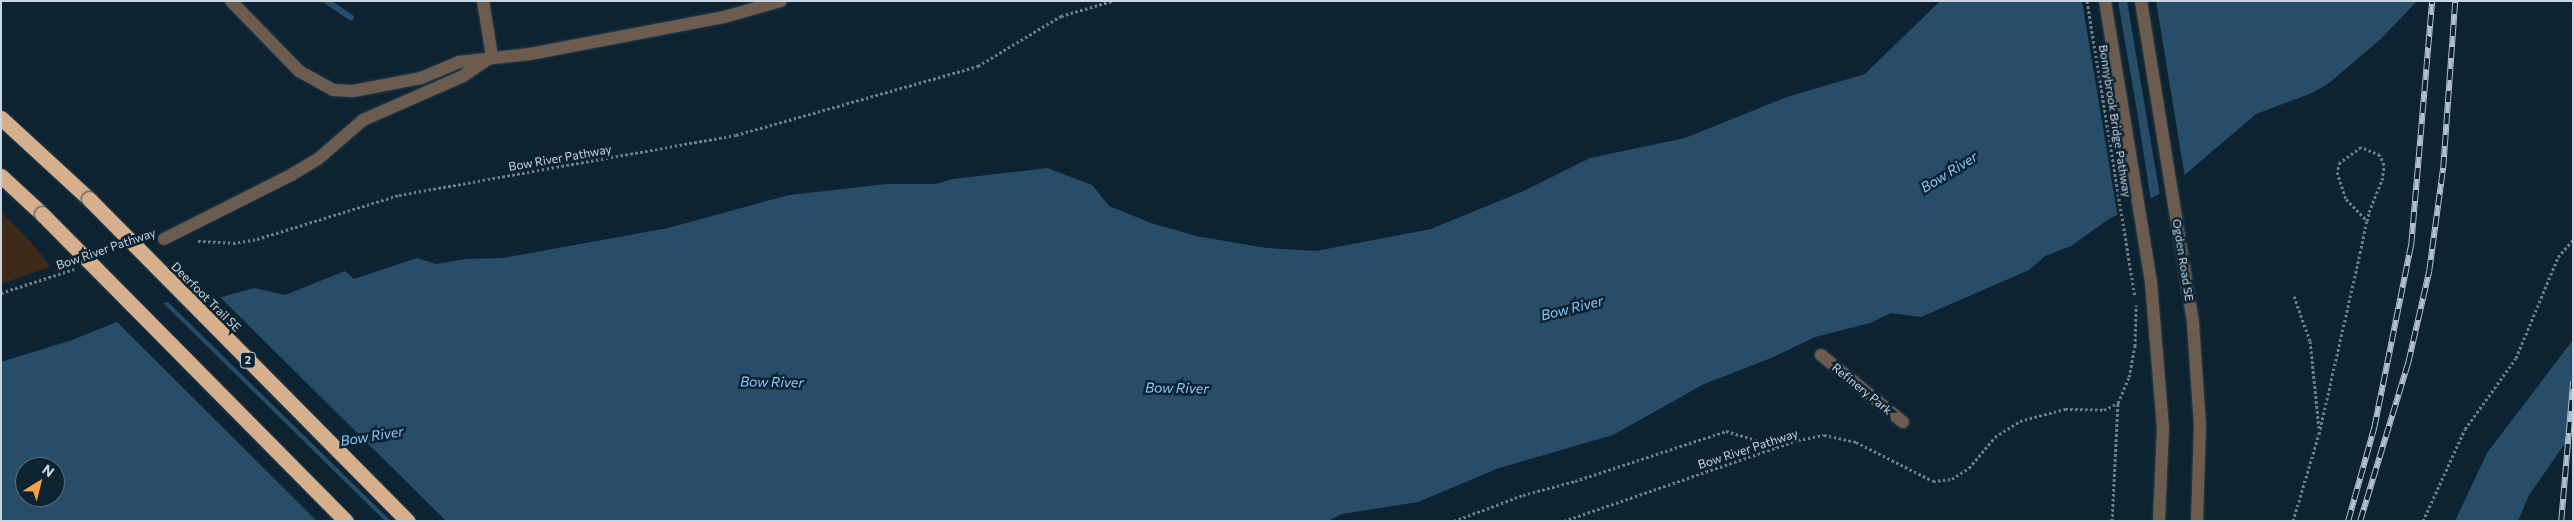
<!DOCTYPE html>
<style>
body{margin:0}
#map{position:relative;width:2574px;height:522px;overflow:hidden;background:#0e2332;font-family:Commissioner,sans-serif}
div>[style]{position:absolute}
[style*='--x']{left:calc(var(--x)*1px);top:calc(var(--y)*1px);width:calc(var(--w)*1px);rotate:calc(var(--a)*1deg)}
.green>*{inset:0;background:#3d2a18}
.water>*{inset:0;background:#274d69}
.pier>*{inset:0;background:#0e2332}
.stream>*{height:5.5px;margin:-2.75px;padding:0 2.75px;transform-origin:2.75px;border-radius:2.75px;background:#274d69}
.path>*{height:3px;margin-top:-1.5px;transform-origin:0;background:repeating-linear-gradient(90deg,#6d7e8b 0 2.5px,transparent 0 5px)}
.roads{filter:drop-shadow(0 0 1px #2c404e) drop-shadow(0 0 1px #2c404e)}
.minor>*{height:12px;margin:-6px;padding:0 6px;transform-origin:6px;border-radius:6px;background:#6c5c4f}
.highway>*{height:15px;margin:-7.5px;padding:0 7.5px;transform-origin:7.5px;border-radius:7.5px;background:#d6af8d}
.rail>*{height:5.5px;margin-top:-2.75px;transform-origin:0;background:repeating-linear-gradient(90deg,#0e2332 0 11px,#b2c0cb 0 22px);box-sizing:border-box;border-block:1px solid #b2c0cb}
.bridges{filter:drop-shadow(0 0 1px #2c404e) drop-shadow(0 0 1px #2c404e)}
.highway-bridge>*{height:15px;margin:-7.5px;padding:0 7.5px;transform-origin:7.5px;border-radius:7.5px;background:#d6af8d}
span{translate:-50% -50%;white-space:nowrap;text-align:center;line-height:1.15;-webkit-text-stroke:5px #0e2332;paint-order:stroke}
.shield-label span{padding:1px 4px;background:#0e2332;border:1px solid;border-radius:4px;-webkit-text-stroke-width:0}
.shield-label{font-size:11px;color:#c9d6e1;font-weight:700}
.street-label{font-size:12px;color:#c9d6e1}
.water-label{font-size:14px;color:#8ac8f9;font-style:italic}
.frame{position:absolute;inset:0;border:2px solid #c9d6e1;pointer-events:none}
.north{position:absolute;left:15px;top:457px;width:50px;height:50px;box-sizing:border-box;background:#0e2332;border:1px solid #596b78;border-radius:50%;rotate:36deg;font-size:14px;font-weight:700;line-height:20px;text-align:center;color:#c9d6e1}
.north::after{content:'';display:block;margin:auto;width:18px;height:22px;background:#f7a149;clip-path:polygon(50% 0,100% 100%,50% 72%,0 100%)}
</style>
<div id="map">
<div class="green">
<div style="clip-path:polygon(1px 212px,37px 249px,50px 267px,1px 284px)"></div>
</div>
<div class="water">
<div style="clip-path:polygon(evenodd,1940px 1px,2417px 1px,2382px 38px,2329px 83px,2312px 93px,2256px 114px,2167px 190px,2109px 219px,2071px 246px,2045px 256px,2029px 270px,1921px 317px,1891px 313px,1870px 323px,1815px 337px,1771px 358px,1704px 384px,1613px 435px,1499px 468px,1418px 502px,1342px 514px,1328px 521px,1px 521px,1px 362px,72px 340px,164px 303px,194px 296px,218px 298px,254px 288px,285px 295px,345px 271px,354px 279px,417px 258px,436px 264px,465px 259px,503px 258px,668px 228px,789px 195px,887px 184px,936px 184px,953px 179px,1047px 168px,1092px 185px,1109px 206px,1151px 223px,1196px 236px,1266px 248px,1316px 251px,1431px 229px,1526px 190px,1590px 158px,1685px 138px,1787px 97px,1865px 74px,1940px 1px,25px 467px,55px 467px,55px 497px,25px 497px,25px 467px)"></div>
<div style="clip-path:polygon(2573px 340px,2573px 432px,2529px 495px,2518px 521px,2455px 521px,2487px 453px)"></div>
</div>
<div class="pier">
<div style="clip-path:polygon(2082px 1px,2118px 1px,2138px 117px,2151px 201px,2118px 218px)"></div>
<div style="clip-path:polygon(2127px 1px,2156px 1px,2185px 178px,2160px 196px)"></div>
<div style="clip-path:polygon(194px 294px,218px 295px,446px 521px,391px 521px,166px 300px)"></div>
<div style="clip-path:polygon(161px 301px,385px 521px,317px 521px,115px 320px)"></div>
</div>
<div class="stream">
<div style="--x:327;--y:1;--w:29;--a:34"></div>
</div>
<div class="path">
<div style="--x:2087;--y:1;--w:300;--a:80.8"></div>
<div style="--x:198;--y:241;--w:35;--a:3"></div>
<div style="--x:233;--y:243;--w:24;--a:-9"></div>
<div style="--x:257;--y:239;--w:149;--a:-17.2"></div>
<div style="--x:399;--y:195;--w:342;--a:-10.1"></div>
<div style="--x:736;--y:135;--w:252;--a:-15.9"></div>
<div style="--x:978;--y:66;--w:97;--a:-31.1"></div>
<div style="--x:1061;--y:16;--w:53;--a:-16.4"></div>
<div style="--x:1;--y:293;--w:77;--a:-18.2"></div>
<div style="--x:2294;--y:296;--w:48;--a:70.4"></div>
<div style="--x:2310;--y:341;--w:87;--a:84.1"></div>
<div style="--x:1454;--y:521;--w:74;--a:-20.6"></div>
<div style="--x:1523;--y:495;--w:54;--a:-15.1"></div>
<div style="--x:1575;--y:481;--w:159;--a:-18.3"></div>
<div style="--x:1726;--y:431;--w:55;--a:16.8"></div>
<div style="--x:1564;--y:521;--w:248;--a:-19.1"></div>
<div style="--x:1798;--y:440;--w:26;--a:-11"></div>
<div style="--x:1824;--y:435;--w:33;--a:12"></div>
<div style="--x:1856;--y:442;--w:86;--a:26.9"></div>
<div style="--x:1933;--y:481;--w:19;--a:-6"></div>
<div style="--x:1952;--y:479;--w:20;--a:-33"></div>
<div style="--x:1969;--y:468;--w:40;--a:-50"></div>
<div style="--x:1995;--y:437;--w:30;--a:-33"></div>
<div style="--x:2020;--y:421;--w:47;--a:-14.9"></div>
<div style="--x:2065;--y:409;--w:39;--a:1"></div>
<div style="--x:2104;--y:410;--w:16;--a:-27"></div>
<div style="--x:2112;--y:521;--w:118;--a:-87.1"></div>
<div style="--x:2118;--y:403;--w:28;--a:-67"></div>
<div style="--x:2129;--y:377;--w:32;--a:-79"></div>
<div style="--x:2135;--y:346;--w:41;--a:-88.6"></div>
<div style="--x:2293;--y:521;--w:91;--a:-73.4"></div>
<div style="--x:2319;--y:434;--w:186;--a:-77.2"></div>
<div style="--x:2360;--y:253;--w:33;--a:-78"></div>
<div style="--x:2367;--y:221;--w:9;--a:-77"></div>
<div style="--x:2369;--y:212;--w:35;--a:-68"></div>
<div style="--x:2382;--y:180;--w:15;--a:-82"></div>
<div style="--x:2384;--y:165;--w:11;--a:-112"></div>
<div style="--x:2380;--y:155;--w:21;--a:-157"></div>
<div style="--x:2361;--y:147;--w:26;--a:144"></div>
<div style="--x:2340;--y:162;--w:10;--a:107"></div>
<div style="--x:2337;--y:172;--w:28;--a:72"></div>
<div style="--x:2346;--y:199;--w:30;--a:46"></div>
<div style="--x:2423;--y:521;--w:101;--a:-65.5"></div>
<div style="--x:2465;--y:429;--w:87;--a:-54.3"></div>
<div style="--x:2516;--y:358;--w:109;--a:-67.4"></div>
<div style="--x:2558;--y:257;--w:23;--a:-49"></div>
</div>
<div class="roads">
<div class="minor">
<div style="--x:231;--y:1;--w:98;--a:45.8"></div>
<div style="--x:299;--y:71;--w:39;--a:29"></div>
<div style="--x:333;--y:90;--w:20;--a:3"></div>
<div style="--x:353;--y:91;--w:69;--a:-10.8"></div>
<div style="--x:421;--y:78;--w:41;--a:-22.8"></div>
<div style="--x:459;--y:62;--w:71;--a:-6.4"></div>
<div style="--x:530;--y:54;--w:197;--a:-10.8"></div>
<div style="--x:724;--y:17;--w:59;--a:-15.7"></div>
<div style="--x:483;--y:1;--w:56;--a:80.7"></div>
<div style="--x:2105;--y:1;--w:285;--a:80.7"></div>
<div style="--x:2151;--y:282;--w:146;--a:85.3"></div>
<div style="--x:2163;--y:428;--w:93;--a:92.5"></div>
<div style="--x:2141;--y:1;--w:326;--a:80.8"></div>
<div style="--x:2193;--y:323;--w:102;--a:86.1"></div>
<div style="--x:2200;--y:425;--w:96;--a:91.8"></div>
<div style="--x:164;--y:239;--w:142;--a:-26.7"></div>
<div style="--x:291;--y:175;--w:31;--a:-31"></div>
<div style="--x:318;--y:159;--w:60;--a:-40.9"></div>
<div style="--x:363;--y:120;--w:109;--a:-23.7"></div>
<div style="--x:463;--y:76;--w:30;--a:-34"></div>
<div style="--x:1821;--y:355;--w:106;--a:39.3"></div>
</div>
<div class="highway">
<div style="--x:1;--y:118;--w:120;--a:42.6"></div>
<div style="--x:1;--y:176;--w:56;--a:42.8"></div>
</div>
</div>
<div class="rail">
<div style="--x:2348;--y:521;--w:97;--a:-74.4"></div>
<div style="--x:2374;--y:428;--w:187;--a:-78.6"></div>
<div style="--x:2411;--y:245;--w:245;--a:-85.1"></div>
<div style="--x:2360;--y:521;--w:165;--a:-73.1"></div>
<div style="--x:2408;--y:363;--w:94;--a:-77.1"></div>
<div style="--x:2429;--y:271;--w:104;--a:-82.3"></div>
<div style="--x:2443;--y:168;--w:167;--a:-85.9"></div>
<div style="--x:2561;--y:521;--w:140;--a:-85.1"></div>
</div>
<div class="bridges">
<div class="highway-bridge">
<div style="--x:89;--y:199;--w:453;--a:45.3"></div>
<div style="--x:42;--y:214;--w:432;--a:45.3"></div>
</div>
</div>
<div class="shield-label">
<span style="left:248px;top:360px">2</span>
</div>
<div class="street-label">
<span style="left:2115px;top:121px;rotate:81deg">Bonnybrook Bridge Pathway</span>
<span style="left:560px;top:158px;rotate:-10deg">Bow River Pathway</span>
<span style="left:106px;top:249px;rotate:-19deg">Bow River Pathway</span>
<span style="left:2183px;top:260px;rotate:81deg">Ogden Road SE</span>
<span style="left:206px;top:297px;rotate:45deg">Deerfoot Trail SE</span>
<span style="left:1862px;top:389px;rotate:39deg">Refinery Park</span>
<span style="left:1748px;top:449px;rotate:-18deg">Bow River Pathway</span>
</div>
<div class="water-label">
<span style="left:1949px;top:172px;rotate:-32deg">Bow River</span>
<span style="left:1572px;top:308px;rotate:-14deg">Bow River</span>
<span style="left:772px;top:382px;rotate:1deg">Bow River</span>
<span style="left:1177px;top:388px;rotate:1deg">Bow River</span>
<span style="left:372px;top:436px;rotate:-9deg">Bow River</span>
</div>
<div class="frame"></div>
<div class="north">N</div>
</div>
